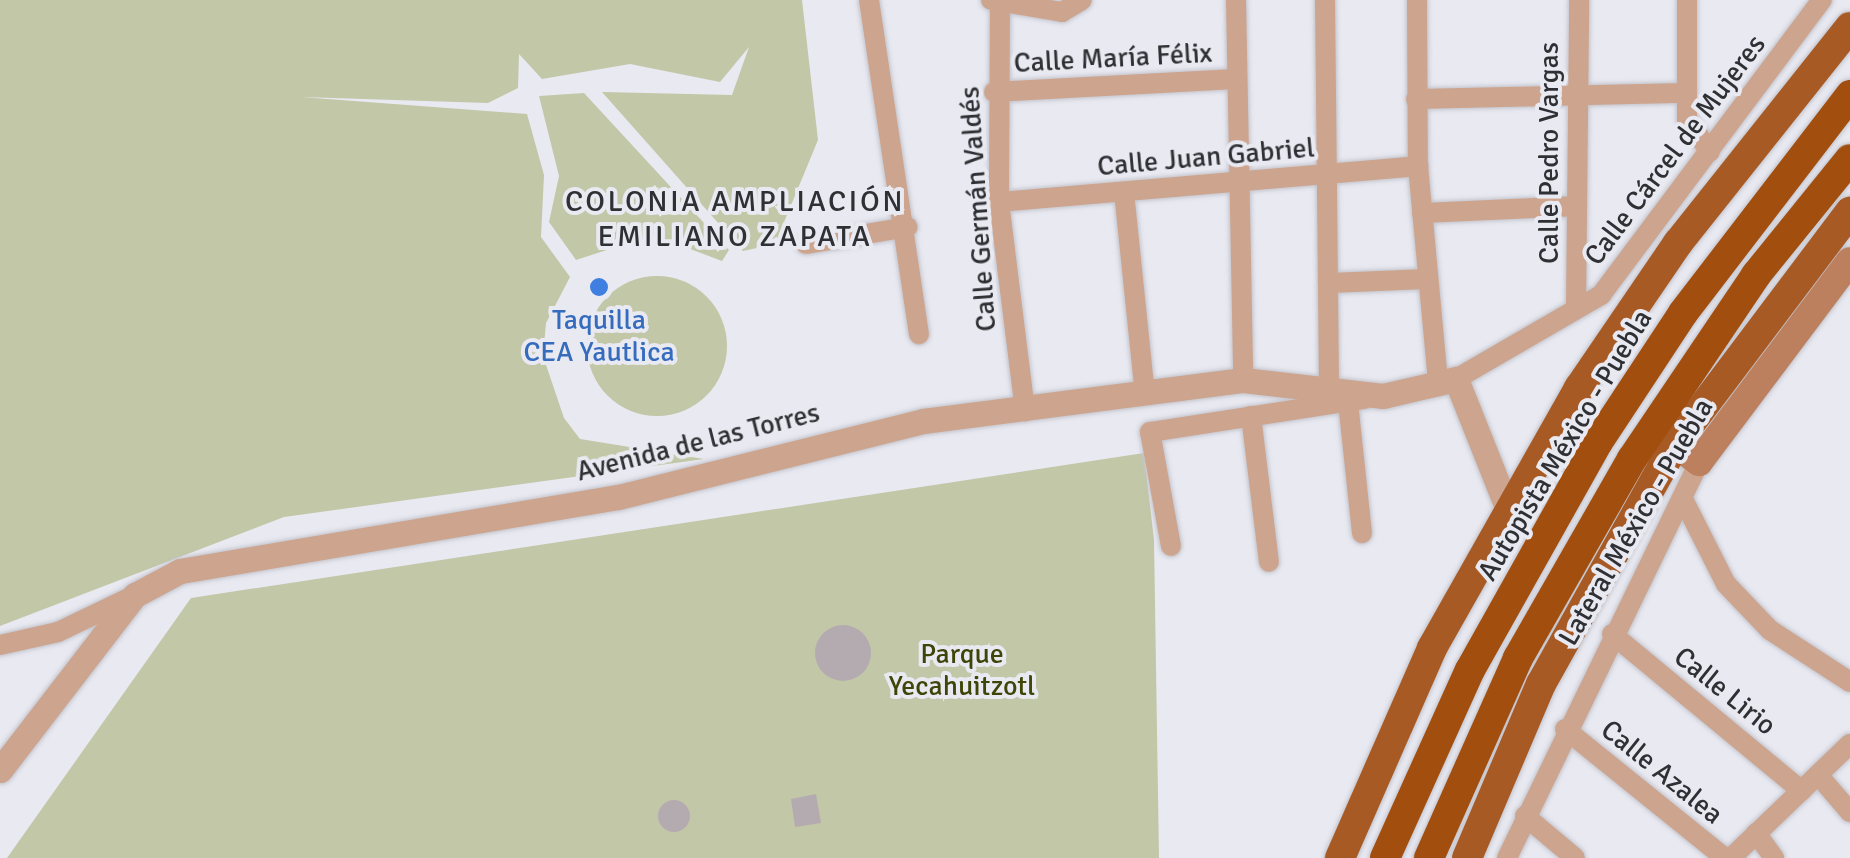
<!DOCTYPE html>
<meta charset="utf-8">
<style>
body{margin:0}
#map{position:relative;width:1850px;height:858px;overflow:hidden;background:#e9e9f2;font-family:Signika,sans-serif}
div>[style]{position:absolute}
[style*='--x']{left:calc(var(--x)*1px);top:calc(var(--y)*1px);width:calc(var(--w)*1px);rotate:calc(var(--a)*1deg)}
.green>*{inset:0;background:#c2c7a7}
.round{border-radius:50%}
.building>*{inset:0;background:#b4abb0}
.roads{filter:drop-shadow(0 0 2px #c4c4cc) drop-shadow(0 0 2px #c4c4cc)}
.minor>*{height:20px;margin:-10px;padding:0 10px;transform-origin:10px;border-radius:10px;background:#cda48d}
.tertiary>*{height:25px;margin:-12.5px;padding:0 12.5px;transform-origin:12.5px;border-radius:12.5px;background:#cda48d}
.secondary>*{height:28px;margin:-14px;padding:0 14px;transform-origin:14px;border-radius:14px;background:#bc805e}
.trunk>*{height:30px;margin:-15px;padding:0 15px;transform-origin:15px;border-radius:15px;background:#a85a24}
.motorway>*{height:30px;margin:-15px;padding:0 15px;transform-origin:15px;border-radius:15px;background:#a24e0f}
.dots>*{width:28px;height:28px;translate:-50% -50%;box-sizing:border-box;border:5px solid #e9e9f2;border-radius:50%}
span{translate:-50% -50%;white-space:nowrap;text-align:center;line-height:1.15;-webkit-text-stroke:8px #e9e9f2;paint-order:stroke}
.street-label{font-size:28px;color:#2f3033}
.shop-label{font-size:28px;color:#366cbe}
.park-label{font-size:28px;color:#3f4506}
.neighbourhood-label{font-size:30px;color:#2f3033;letter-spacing:2.5px}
</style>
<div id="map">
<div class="green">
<div style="clip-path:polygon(0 0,802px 0,818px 140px,775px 244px,743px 251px,602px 92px,732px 95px,749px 47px,720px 82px,630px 64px,542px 79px,519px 54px,518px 88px,488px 103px,301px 97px,527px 114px,544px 175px,541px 237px,570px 277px,546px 323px,543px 356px,564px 418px,580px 439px,704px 459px,284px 517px,0 626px)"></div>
<div style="clip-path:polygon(584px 93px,729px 250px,722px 261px,653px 235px,576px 260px,549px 222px,559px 176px,539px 96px)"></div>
<div class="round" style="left:587px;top:276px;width:140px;height:140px"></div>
<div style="clip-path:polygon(1144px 453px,1154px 540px,1159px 858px,7px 858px,191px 598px)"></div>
</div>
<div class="building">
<div class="round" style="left:815px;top:625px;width:56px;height:56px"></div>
<div style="clip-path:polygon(816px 794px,821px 823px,795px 827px,791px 799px)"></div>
<div class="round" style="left:658px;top:800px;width:32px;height:32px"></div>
</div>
<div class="roads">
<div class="minor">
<div style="--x:869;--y:0;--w:338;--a:81.5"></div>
<div style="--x:991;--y:0;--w:72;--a:9.6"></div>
<div style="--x:1062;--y:12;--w:23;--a:-31"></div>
<div style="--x:1000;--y:0;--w:202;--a:90.3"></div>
<div style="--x:999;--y:202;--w:211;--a:82.9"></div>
<div style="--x:1236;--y:0;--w:380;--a:88.9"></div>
<div style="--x:1325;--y:0;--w:384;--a:89.4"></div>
<div style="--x:1417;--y:0;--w:166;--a:89.7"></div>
<div style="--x:1418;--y:166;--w:217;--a:84.7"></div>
<div style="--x:1687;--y:0;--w:119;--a:90"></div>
<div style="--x:1687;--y:119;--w:40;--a:55.1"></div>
<div style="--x:994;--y:92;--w:241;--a:-3.1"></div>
<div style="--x:1416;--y:99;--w:271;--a:-1.3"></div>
<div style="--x:1124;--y:192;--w:204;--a:84.1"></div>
<div style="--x:999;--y:202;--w:421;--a:-4.9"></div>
<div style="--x:1422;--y:213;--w:152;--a:-2.6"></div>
<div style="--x:806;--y:244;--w:103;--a:-9.5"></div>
<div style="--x:1328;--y:283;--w:100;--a:-2.3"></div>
<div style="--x:1576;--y:307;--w:307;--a:-89.4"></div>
<div style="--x:1456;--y:379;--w:168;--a:-30.1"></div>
<div style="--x:1601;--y:295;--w:369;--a:-53.2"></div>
<div style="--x:1348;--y:402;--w:132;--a:83.9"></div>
<div style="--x:1251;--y:416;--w:147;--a:83"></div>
<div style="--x:1683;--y:499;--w:95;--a:63.2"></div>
<div style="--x:1726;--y:584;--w:64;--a:46.3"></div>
<div style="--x:1770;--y:630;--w:95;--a:33"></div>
<div style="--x:1171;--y:546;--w:116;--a:-100.4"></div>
<div style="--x:1150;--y:432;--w:217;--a:-8.8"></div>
<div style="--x:1612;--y:634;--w:246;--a:39.6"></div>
<div style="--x:0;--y:645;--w:59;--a:-12.6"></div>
<div style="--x:58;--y:632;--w:79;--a:-25.6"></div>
<div style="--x:1565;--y:729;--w:206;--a:38.9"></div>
<div style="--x:1819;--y:776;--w:48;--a:49.3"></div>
<div style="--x:1525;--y:816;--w:65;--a:40"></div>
<div style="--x:1756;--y:833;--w:31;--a:54"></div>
<div style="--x:1507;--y:858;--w:440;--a:-64.1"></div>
<div style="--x:1731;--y:858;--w:165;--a:-43.8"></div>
</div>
<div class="tertiary">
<div style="--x:0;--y:770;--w:221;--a:-52.4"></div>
<div style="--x:135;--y:595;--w:51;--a:-28.1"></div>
<div style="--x:180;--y:571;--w:444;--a:-9.6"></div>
<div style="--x:618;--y:497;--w:314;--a:-14"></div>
<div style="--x:923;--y:421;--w:323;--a:-7.3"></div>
<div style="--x:1243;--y:380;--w:141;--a:6.5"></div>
<div style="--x:1383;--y:396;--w:75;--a:-13.1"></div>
<div style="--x:1456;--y:379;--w:138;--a:68.3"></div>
</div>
<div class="secondary">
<div style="--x:1675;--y:444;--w:30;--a:37"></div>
<div style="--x:1699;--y:462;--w:251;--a:-53.1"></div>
</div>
<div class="trunk">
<div style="--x:1340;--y:858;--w:229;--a:-66.3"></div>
<div style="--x:1432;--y:648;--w:299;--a:-60.5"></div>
<div style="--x:1579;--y:388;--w:176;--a:-55.7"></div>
<div style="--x:1678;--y:243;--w:276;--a:-51.5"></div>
<div style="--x:1467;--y:858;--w:189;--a:-67"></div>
<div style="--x:1541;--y:684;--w:275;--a:-60.8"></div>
<div style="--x:1675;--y:444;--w:291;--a:-53"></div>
</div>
<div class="motorway">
<div style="--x:1385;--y:858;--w:206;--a:-65.7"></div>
<div style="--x:1470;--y:670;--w:261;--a:-60.7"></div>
<div style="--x:1598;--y:442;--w:154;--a:-56.6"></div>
<div style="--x:1683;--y:313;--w:275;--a:-52.5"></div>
<div style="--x:1429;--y:858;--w:219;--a:-66"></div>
<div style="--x:1518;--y:658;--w:229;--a:-60.2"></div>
<div style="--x:1632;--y:459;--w:222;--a:-56"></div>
<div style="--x:1756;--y:275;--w:149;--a:-51"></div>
</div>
</div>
<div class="dots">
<div style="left:599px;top:287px;background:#3f7fe0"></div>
</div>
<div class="street-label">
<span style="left:1113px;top:58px;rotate:-3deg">Calle María Félix</span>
<span style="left:1675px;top:150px;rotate:-53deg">Calle Cárcel de Mujeres</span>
<span style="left:1549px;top:153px;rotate:-90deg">Calle Pedro Vargas</span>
<span style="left:1206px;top:157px;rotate:-5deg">Calle Juan Gabriel</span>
<span style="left:978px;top:209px;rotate:-94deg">Calle Germán Valdés</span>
<span style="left:698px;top:442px;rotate:-14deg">Avenida de las Torres</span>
<span style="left:1565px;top:445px;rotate:-59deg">Autopista México - Puebla</span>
<span style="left:1636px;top:522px;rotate:-60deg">Lateral México - Puebla</span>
<span style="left:1725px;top:691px;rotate:39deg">Calle Lirio</span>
<span style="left:1662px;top:772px;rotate:39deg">Calle Azalea</span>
</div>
<div class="shop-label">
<span style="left:599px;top:336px">Taquilla<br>CEA Yautlica</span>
</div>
<div class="park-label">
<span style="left:962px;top:670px">Parque<br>Yecahuitzotl</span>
</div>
<div class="neighbourhood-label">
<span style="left:735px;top:219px">COLONIA AMPLIACIÓN<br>EMILIANO ZAPATA</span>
</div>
</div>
